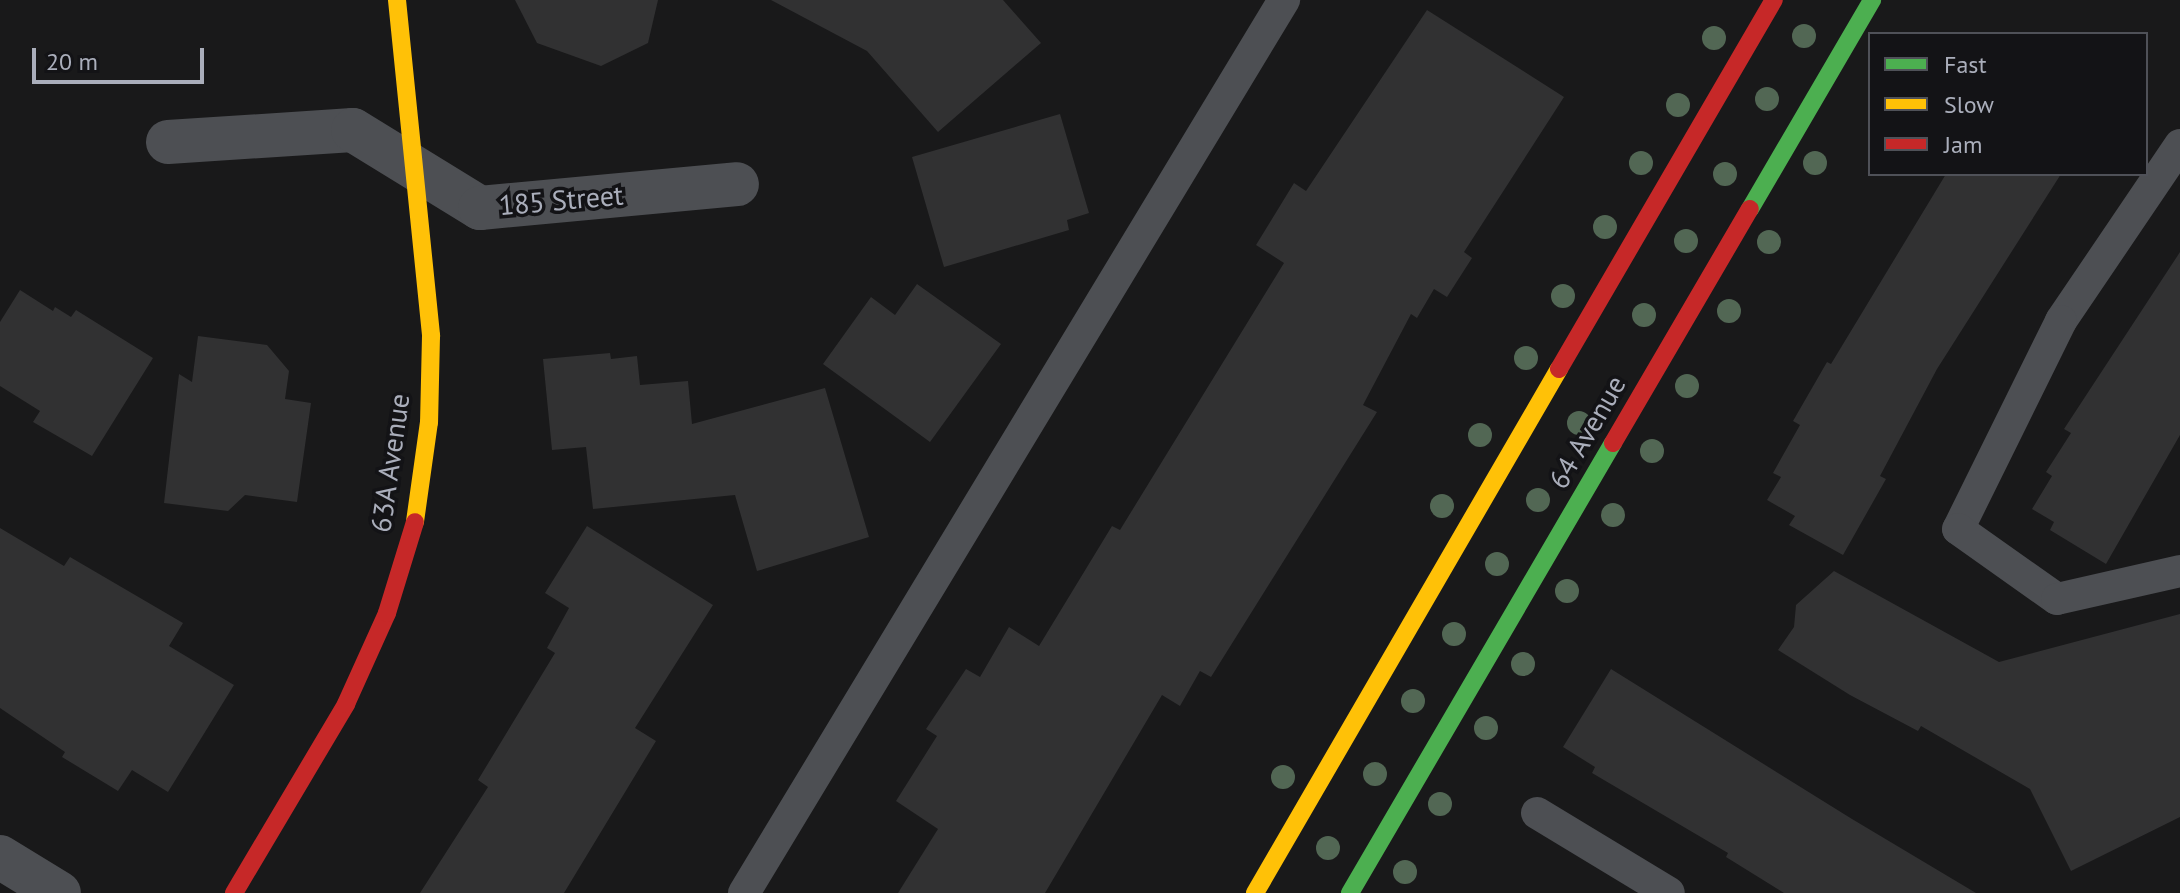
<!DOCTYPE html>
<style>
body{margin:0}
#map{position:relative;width:2180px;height:893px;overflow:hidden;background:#19191a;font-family:"PT Sans",sans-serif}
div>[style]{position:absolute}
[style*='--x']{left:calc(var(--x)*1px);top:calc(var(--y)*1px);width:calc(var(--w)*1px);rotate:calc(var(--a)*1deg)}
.building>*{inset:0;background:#313132}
.lane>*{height:32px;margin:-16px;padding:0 16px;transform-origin:16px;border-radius:16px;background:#4d4f53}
.street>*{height:44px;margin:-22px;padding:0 22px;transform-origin:22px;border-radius:22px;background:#4d4f53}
.fast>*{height:18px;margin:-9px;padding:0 9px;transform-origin:9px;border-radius:9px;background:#4caf50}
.slow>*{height:18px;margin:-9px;padding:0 9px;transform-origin:9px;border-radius:9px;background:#ffc107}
.jam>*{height:18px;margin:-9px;padding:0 9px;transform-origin:9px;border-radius:9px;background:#c62828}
.trees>*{width:24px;height:24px;margin:-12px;border-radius:50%;background:#526754}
span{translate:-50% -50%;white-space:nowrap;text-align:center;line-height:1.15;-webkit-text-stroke:7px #131316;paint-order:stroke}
.street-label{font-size:28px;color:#aaaebb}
.legend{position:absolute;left:1868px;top:32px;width:280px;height:144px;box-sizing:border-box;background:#131316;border:2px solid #4f5158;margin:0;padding:10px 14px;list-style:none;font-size:24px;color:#aaaebb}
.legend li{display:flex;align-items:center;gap:16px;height:40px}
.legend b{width:40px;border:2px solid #4f5158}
.scale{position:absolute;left:32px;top:48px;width:172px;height:36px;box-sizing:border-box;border:4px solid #aaaebb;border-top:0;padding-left:10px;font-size:24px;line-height:28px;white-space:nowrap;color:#aaaebb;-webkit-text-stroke:6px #131316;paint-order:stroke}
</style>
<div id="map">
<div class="building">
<div style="clip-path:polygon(515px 0,658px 0,648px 43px,601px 66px,537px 43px)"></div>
<div style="clip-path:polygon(771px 0,1003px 0,1041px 43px,938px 132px,867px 51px)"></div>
<div style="clip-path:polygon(1427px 10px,1564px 97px,1464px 252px,1472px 258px,1447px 297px,1434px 289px,1417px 318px,1411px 314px,1363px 405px,1377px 412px,1211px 677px,1200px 671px,1180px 706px,1162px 695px,1045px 893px,898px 893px,938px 829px,896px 801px,937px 736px,926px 729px,966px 669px,980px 677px,1009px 627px,1039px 646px,1112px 526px,1120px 530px,1284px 263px,1256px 245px,1294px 183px,1306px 191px)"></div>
<div style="clip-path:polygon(1060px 114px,1089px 213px,1067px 220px,1069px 230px,944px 267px,912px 157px)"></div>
<div style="clip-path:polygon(1946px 174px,2061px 174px,1937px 369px,1880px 476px,1886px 479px,1843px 555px,1789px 525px,1795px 516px,1767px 500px,1781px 477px,1773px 473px,1800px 425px,1793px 421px,1827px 362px,1831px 364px)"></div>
<div style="clip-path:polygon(2180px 252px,2180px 435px,2106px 564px,2050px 530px,2054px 522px,2032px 509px,2052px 476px,2046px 472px,2071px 433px,2064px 429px)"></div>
<div style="clip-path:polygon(917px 284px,1001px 344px,930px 442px,823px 364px,871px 297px,895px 315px)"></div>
<div style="clip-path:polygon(20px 290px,53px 311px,55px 307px,71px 317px,76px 310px,153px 358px,92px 456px,33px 422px,40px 411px,0 386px,0 322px)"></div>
<div style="clip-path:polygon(198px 336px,267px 345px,289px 371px,285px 399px,311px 403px,297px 502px,245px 495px,228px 511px,164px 503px,179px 374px,192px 382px)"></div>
<div style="clip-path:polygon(610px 353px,611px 359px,637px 356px,640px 385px,688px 381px,692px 424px,825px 388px,869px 537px,757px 571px,735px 495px,593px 509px,586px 447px,552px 450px,543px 359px)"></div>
<div style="clip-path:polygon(587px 526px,713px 605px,635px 728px,656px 741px,564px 893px,420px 893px,488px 787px,478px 780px,555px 653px,547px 648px,569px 608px,545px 593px)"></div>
<div style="clip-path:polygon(0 528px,64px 566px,70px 557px,183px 623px,169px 646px,234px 685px,168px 792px,132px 770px,118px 791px,62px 757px,65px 752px,0 708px)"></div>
<div style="clip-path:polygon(1834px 571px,1999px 662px,2180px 614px,2180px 817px,2071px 871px,2030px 789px,1921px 726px,1918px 731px,1850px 695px,1778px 650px,1794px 627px,1796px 605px)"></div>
<div style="clip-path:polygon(1611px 669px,1852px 819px,1976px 893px,1784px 893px,1726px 857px,1728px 853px,1592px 773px,1595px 767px,1563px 747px)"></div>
</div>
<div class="lane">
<div style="--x:2180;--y:145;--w:212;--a:124.1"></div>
<div style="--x:2061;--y:321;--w:232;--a:116.3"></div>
<div style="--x:1958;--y:529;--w:121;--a:35.3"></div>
<div style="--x:2057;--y:599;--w:126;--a:-12.8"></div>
<div style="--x:1537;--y:813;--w:154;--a:31.2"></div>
<div style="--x:744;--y:893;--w:1044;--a:-58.84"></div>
</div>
<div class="street">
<div style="--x:168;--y:142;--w:185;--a:-3.7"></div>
<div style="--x:353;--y:130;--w:149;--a:31.6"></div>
<div style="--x:480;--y:208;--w:258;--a:-5.3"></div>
<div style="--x:0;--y:857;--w:69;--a:31.4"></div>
</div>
<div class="fast">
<div style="--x:1750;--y:209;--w:242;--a:-59.7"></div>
<div style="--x:1350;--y:893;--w:521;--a:-59.7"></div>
</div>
<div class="slow">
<div style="--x:397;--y:0;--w:338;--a:84.2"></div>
<div style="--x:431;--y:336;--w:86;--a:91.3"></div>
<div style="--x:429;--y:422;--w:101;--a:98"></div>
<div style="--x:1255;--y:893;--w:606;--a:-59.88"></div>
</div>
<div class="jam">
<div style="--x:1559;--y:369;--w:427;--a:-59.8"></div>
<div style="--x:1613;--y:443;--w:271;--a:-59.7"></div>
<div style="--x:234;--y:893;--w:220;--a:-59.3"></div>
<div style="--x:346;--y:704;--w:100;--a:-65.7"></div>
<div style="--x:387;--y:613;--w:95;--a:-72.9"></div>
</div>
<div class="trees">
<div style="left:1804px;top:36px"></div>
<div style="left:1714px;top:38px"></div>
<div style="left:1767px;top:99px"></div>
<div style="left:1678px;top:105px"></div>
<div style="left:1641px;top:163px"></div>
<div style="left:1815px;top:163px"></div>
<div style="left:1725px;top:174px"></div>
<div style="left:1605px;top:227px"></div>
<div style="left:1686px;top:241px"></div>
<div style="left:1769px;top:242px"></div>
<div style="left:1563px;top:296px"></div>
<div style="left:1729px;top:311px"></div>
<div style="left:1644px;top:315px"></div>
<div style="left:1526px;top:358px"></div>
<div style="left:1687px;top:386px"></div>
<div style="left:1579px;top:423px"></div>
<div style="left:1480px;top:435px"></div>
<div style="left:1652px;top:451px"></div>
<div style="left:1538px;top:500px"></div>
<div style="left:1442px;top:506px"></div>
<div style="left:1613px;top:515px"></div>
<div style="left:1497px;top:564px"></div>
<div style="left:1567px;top:591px"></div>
<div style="left:1454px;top:634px"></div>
<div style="left:1523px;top:664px"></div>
<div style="left:1413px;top:701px"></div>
<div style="left:1486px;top:728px"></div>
<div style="left:1375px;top:774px"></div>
<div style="left:1283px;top:777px"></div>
<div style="left:1440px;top:804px"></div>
<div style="left:1328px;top:848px"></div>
<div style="left:1405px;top:872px"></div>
</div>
<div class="street-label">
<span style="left:561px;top:200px;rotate:-5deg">185 Street</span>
<span style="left:1587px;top:432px;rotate:-60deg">64 Avenue</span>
<span style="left:390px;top:463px;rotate:-82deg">63A Avenue</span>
</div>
<ul class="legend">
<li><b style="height:10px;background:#4caf50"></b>Fast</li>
<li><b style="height:10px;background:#ffc107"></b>Slow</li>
<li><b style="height:10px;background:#c62828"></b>Jam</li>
</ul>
<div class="scale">20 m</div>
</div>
